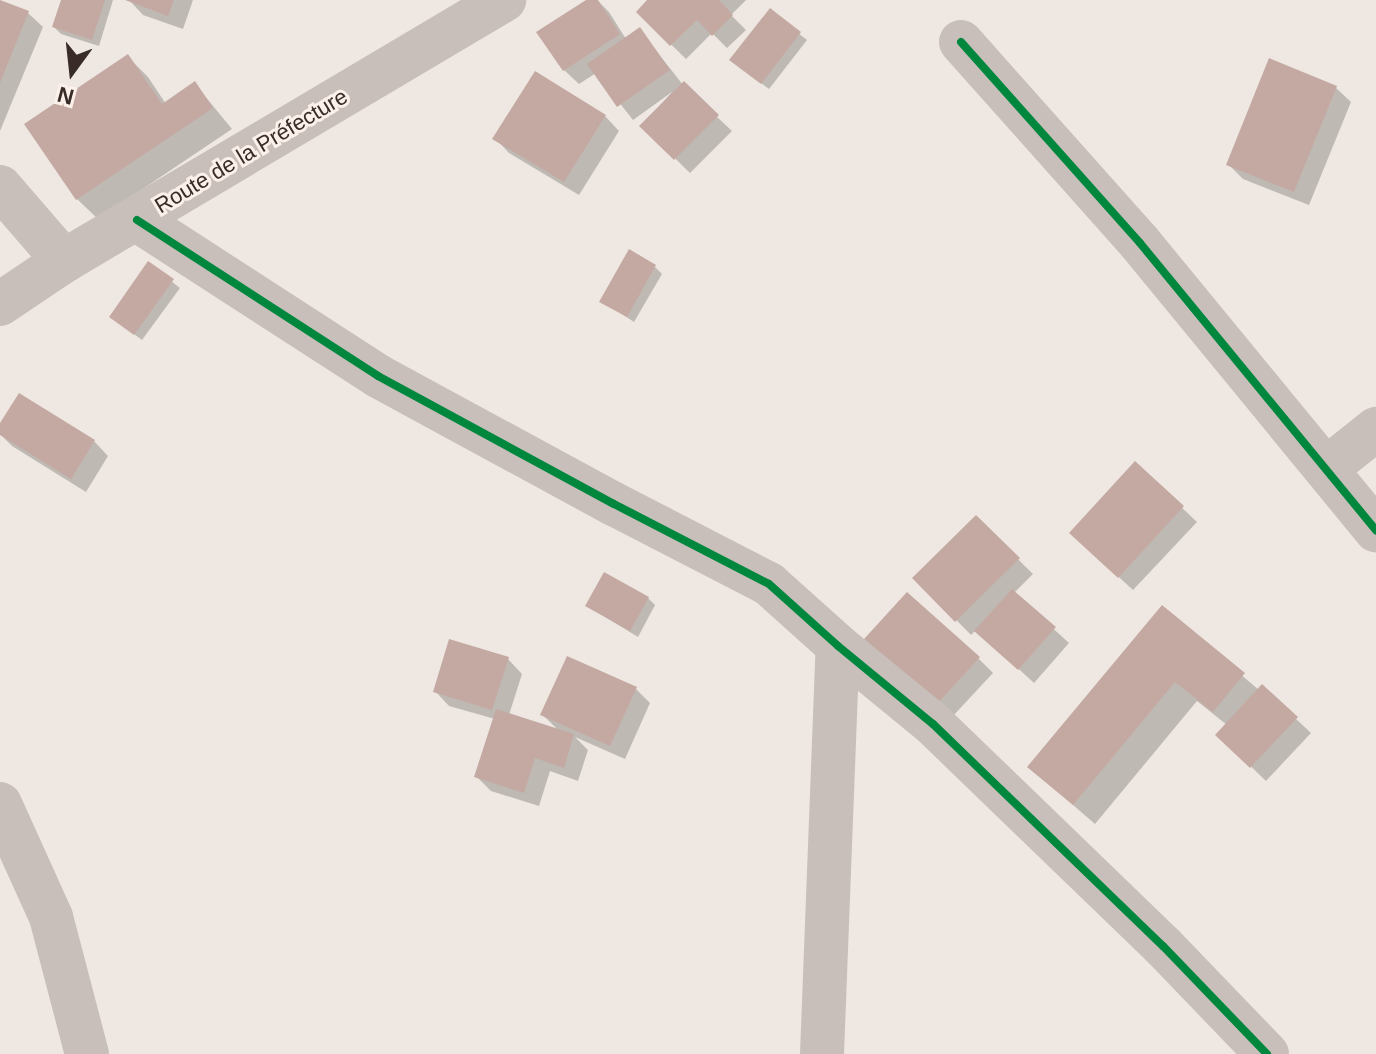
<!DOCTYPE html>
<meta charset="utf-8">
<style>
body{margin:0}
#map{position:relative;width:1376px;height:1054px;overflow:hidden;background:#efe8e2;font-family:Helvetica,sans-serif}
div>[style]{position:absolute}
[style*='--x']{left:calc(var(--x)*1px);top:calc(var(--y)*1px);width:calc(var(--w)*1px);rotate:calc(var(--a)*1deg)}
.shadow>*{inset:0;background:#0003}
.building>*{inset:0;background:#c4a9a2}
.minor>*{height:44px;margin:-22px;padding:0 22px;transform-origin:22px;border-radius:22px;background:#c8bfba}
.cycleway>*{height:8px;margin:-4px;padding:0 4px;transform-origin:4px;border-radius:4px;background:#00873e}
span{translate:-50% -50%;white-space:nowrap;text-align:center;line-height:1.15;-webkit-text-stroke:6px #fbf1ea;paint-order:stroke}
.street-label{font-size:22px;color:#392c28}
.north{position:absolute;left:32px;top:32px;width:80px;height:80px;-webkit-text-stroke:6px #fbf1ea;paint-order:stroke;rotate:195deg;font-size:22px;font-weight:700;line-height:32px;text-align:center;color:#392c28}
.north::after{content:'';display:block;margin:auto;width:28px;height:36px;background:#392c28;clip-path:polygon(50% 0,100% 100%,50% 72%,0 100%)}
</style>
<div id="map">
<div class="shadow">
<div style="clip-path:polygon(63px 0,113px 0,99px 46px,61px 34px,54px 27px)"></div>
<div style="clip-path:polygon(129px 0,193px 0,183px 29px,143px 15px)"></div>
<div style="clip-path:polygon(590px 0,597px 0,609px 12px,626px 39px,640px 30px,683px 85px,732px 131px,690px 173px,642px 126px,672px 92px,633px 120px,596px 73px,579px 84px,564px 70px)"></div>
<div style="clip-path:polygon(650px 0,746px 0,731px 15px,746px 30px,727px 48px,712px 33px,686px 59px,638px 12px)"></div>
<div style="clip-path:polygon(0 2px,28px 13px,43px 27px,0 131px)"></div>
<div style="clip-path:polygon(770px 11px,807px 40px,769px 89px,739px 67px)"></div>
<div style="clip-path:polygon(128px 57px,148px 77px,166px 104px,195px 84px,232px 129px,98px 219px,77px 199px)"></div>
<div style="clip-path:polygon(1336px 88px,1351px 102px,1309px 205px,1243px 179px,1228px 164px)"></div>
<div style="clip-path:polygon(605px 116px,619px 131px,579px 195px,509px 153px,495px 138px)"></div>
<div style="clip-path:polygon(149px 264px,180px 288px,142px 340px,119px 323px)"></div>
<div style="clip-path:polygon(655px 267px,662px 274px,634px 322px,602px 301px)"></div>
<div style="clip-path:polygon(0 427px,94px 441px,108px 456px,86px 492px,12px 446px,0 434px)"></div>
<div style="clip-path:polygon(1135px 463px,1197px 522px,1133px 590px,1086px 547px)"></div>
<div style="clip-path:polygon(976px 518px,1033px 574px,1014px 593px,1069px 643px,1034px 683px,976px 630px,971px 635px,915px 578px)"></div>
<div style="clip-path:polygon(648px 598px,655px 605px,638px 637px,587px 606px)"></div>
<div style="clip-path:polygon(1162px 608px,1259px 690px,1262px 687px,1311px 733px,1266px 781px,1218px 735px,1227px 725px,1197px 701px,1095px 824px,1029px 767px)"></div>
<div style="clip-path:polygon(881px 653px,978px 658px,993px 673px,952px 717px)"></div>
<div style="clip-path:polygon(508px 659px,522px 674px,509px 715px,560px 732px,542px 714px,636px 689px,650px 703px,625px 759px,575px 737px,588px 750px,578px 781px,550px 771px,539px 806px,491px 791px,477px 777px,495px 719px,449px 706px,435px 691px)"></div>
</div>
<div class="building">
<div style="clip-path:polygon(0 0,29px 11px,0 83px)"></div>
<div style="clip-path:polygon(61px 0,105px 0,92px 40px,52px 27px)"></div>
<div style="clip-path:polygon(125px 0,174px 0,168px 16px)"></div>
<div style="clip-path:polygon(586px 0,598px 0,620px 34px,563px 71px,536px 32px)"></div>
<div style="clip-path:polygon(647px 0,719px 0,733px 15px,712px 36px,697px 20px,670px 46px,636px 12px)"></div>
<div style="clip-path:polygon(770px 8px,801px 32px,761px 84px,729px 60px)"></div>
<div style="clip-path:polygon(640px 27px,670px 70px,617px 107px,587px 64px)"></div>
<div style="clip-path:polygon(128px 54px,162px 104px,195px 81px,213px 108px,76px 200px,24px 124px)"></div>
<div style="clip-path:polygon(1269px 58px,1337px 86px,1294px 192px,1226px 165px)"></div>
<div style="clip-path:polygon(535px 71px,606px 115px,564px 182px,492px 139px)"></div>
<div style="clip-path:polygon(684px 81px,719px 115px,674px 160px,639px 126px)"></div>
<div style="clip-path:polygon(629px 249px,656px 265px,627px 317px,599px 302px)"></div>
<div style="clip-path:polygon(148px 261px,174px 279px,134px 335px,109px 317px)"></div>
<div style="clip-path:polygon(19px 393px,95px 440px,71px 479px,0 435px,0 423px)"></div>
<div style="clip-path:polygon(1135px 461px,1184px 506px,1118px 578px,1069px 533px)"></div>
<div style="clip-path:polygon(976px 515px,1020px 558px,955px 622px,912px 578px)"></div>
<div style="clip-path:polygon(604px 572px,649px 597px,630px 631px,585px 606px)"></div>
<div style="clip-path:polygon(1012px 589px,1056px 627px,1018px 670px,974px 631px)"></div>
<div style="clip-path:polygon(907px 592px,980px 657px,937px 704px,864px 639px)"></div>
<div style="clip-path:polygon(1162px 605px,1245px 673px,1213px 712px,1175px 682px,1073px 805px,1027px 767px)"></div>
<div style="clip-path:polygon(449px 639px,509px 657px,492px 710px,433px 692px)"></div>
<div style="clip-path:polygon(567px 656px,637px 687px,610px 746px,540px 715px)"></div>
<div style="clip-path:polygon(1262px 684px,1298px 717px,1250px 768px,1215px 735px)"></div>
<div style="clip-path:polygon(496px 709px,574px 734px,564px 768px,535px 758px,524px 793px,474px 777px)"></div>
</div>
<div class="minor">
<div style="--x:961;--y:42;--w:269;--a:48.3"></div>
<div style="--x:1140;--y:243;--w:372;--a:50.6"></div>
<div style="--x:0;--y:187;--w:98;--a:49.1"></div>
<div style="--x:137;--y:220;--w:287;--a:32.9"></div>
<div style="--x:378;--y:376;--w:268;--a:28.5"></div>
<div style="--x:614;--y:504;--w:174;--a:27.3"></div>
<div style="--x:769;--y:584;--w:93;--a:41.9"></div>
<div style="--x:838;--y:646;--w:123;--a:39.4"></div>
<div style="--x:933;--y:724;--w:320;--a:44"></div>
<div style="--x:1163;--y:946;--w:150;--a:46.1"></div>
<div style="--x:0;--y:304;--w:77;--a:-33.9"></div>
<div style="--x:64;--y:261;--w:512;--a:-30.68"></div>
<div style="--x:1327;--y:468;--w:63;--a:-38.5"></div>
<div style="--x:0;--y:804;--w:124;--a:65.7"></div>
<div style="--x:51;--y:917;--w:142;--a:75.3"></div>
<div style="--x:822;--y:1054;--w:408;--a:-87.8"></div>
</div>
<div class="cycleway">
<div style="--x:961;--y:42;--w:269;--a:48.3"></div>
<div style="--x:1140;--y:243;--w:372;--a:50.6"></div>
<div style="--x:137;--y:220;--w:287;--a:32.9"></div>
<div style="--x:378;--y:376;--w:268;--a:28.5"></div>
<div style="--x:614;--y:504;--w:174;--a:27.3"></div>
<div style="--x:769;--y:584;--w:93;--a:41.9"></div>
<div style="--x:838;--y:646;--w:123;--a:39.4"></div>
<div style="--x:933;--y:724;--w:320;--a:44"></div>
<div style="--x:1163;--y:946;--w:150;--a:46.1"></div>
</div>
<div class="street-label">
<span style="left:251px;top:151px;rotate:-31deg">Route de la Préfecture</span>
</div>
<div class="north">N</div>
</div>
